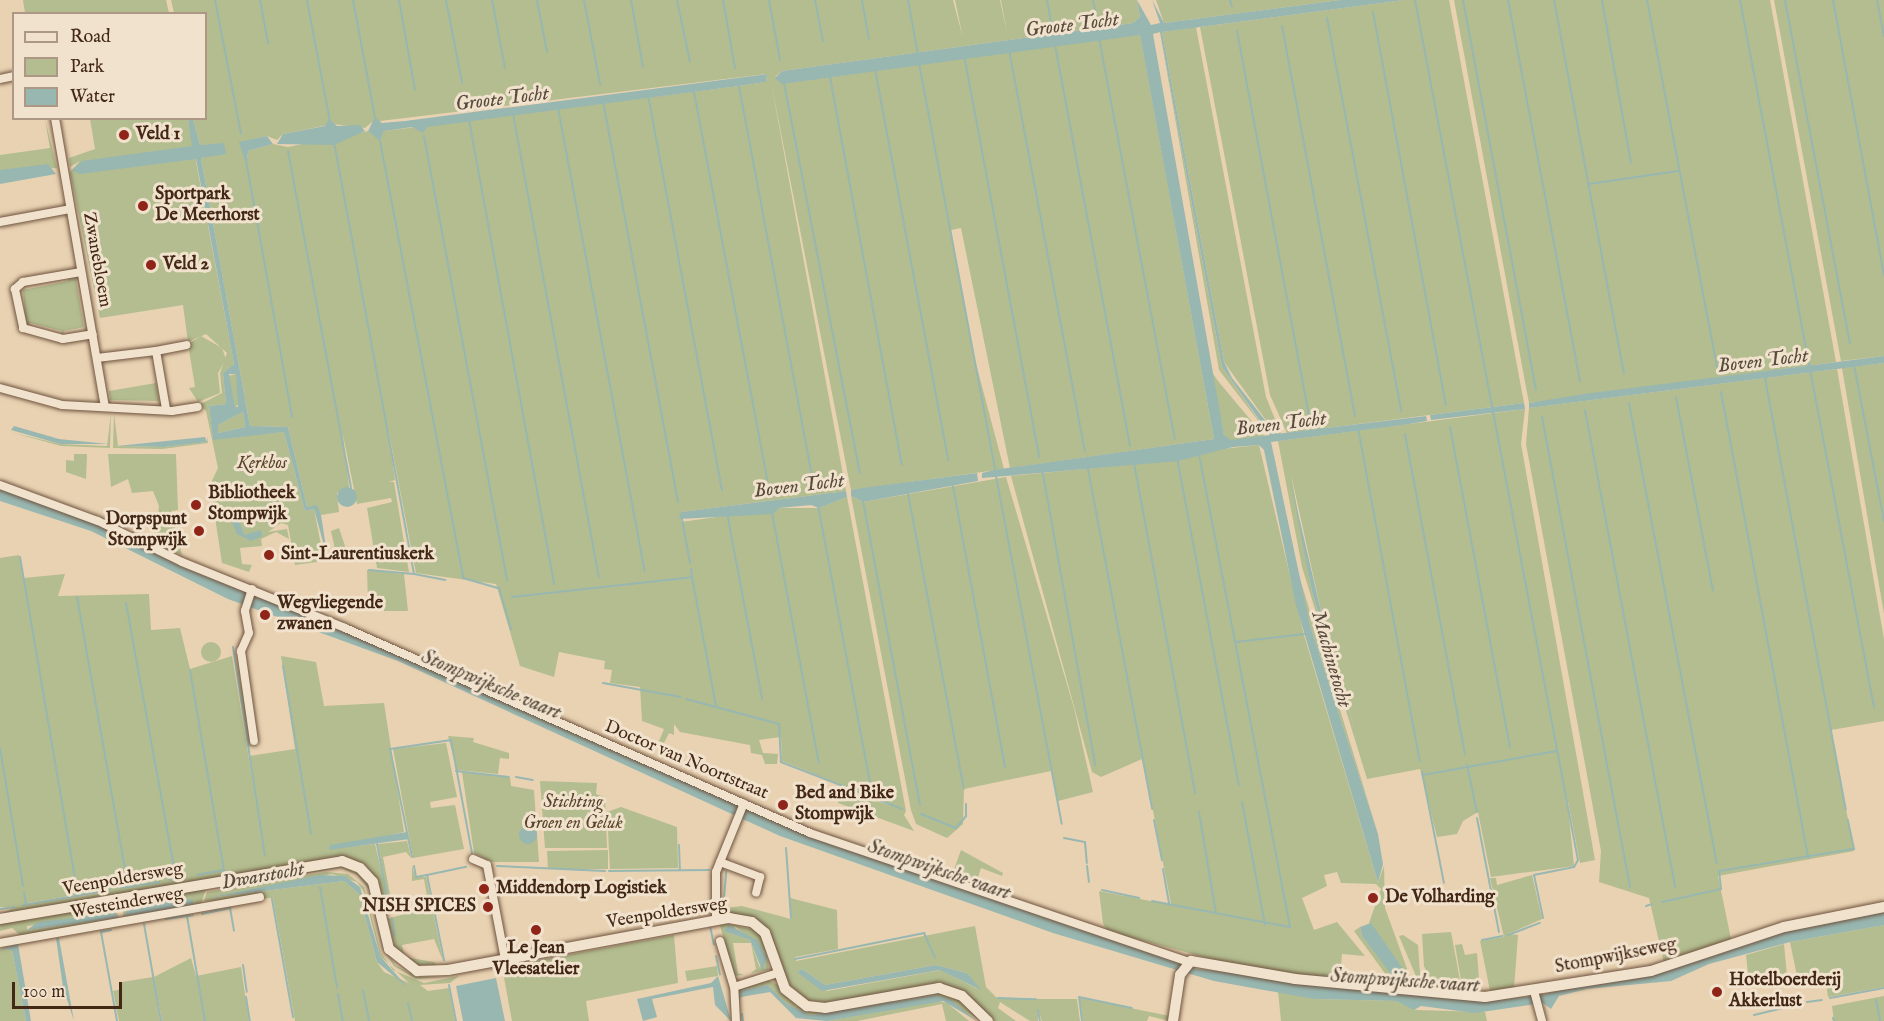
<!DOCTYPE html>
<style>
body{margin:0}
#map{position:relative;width:1884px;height:1021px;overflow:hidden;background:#e9d2b2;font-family:"IM FELL English",serif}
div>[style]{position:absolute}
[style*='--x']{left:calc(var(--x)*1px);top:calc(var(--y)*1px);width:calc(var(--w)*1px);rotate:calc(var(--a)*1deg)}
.green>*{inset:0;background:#b3bd8f}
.round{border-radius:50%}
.water>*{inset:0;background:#98b7b1}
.stream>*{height:2px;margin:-1px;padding:0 1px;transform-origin:1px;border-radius:1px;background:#98b7b1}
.roads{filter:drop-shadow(0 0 2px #6d523d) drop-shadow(0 0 2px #6d523d)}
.minor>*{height:8px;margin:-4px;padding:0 4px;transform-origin:4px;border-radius:4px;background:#f1e2cd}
.tertiary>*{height:10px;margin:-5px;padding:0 5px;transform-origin:5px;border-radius:5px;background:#f1e2cd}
.dots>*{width:16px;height:16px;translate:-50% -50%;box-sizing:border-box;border:3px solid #f1e2cd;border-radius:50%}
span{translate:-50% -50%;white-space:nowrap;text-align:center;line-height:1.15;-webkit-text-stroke:6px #f1e2cd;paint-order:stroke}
.poi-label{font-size:18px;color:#442816;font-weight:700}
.left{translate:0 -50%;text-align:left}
.right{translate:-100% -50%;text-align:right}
.street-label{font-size:18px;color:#442816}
.park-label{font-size:18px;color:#5a462e;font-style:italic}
.water-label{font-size:20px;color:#594c3d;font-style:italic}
.legend{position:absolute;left:12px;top:12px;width:195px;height:108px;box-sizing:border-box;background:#f1e2cd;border:2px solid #ac9884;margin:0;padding:8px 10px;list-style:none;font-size:18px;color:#442816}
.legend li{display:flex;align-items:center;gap:12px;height:30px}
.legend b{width:30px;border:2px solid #ac9884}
.scale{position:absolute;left:12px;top:982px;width:110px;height:27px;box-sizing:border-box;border:3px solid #442816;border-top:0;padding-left:8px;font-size:18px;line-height:21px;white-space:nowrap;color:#442816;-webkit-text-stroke:4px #f1e2cd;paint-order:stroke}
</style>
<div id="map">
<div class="green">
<div style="clip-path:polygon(23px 0,166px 0,169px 13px,25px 13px)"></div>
<div style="clip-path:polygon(evenodd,171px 0,953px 0,963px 38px,955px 0,1000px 0,1007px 33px,1001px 0,1137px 0,1140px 17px,1133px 23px,782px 71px,775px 77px,786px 83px,1140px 34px,1214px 439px,1010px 468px,961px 228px,951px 230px,972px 349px,1004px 469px,851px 490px,771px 82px,846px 491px,681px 512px,681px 522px,779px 508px,819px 508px,847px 497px,906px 811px,904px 815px,914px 831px,838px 803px,842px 789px,904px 810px,782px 761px,781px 737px,759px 740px,763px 753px,778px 754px,777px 764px,765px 764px,762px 755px,751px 753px,750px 745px,680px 732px,674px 724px,674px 735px,669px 733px,664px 743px,659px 741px,664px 729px,642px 721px,640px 687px,610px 683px,612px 670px,604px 669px,605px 661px,559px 652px,554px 677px,520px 666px,496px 584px,416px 573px,388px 428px,395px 480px,389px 482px,394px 482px,409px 572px,377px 568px,367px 508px,392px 502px,391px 498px,357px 504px,343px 435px,349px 487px,337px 493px,339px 512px,321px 515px,316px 506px,307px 507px,288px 427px,250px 426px,201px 158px,224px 144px,200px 145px,193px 119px,206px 118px,206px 14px,174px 13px,171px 0,767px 74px,766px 82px,739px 86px,384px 131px,380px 140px,368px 131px,288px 147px,273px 144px,248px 151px,248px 159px,241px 142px,267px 136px,277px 140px,283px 134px,333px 124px,365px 128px,372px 122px,767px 74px)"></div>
<div style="clip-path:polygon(1156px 0,1340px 0,1164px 23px)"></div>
<div style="clip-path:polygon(1404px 0,1449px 0,1524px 403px,1287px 433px,1270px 395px,1200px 27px)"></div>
<div style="clip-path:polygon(1454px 0,1770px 0,1836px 362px,1529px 403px)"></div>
<div style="clip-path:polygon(1774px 0,1884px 0,1884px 356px,1841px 361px)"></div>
<div style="clip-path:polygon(1196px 27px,1266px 397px,1281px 434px,1276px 434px,1224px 362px,1162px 32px)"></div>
<div style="clip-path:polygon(1160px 32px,1222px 367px,1267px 432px,1219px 370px)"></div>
<div style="clip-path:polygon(45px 119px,57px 168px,0 171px,0 155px,50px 148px)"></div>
<div style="clip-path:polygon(90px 119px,188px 119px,234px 364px,223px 373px,226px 404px,209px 406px,213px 439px,284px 432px,305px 511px,314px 509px,324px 561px,295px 565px,288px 525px,281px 523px,268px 532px,287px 529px,289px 539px,276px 532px,261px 539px,262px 546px,240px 548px,242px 564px,252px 565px,249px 572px,222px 563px,210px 485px,218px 468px,206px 411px,199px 405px,222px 393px,220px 373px,227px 353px,206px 334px,188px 342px,183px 305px,100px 318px,70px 172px,80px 161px,70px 167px,69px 158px,95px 149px)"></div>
<div style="clip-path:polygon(75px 275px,84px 327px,64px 331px,61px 337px,62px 331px,30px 323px,26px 327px,23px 290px,68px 281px,68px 276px)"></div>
<div style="clip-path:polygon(201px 336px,222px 348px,226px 359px,218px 373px,220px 393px,198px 402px,189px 388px,195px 387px,188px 344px)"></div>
<div style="clip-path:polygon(1884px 363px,1884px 614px,1842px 368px)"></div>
<div style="clip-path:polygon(1837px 369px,1884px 639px,1884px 721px,1831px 730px,1854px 851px,1718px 876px,1731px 939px,1664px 963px,1649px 898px,1599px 882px,1601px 851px,1526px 444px,1529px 408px)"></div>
<div style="clip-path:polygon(1211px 371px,1218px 381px,1264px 436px,1231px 441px,1224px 435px)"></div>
<div style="clip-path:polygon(236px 374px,241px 401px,235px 408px,228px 376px)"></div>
<div style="clip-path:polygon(156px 383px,159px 401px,110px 400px,109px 391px)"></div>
<div style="clip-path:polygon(evenodd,1525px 409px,1521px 444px,1595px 860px,1580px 863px,1567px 796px,1574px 866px,1491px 877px,1478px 812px,1463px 821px,1457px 834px,1437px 837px,1420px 769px,1367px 779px,1302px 567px,1278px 441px,1525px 409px,1291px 474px,1323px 620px,1357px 737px,1312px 592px,1291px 474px)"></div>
<div style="clip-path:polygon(243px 412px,245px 427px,218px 433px,218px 425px)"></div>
<div style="clip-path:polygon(111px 413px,110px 448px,61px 446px,10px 432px,60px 444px,107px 446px)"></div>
<div style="clip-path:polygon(114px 413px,118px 446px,164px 447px,207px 442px,207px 436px,208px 443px,162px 449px,113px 448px)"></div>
<div style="clip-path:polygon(1259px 445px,1304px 635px,1378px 883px,1384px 866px,1385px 908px,1414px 988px,1369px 923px,1381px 889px,1376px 884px,1341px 883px,1337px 872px,1324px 875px,1327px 886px,1302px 898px,1314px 930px,1337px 922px,1365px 956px,1342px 954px,1340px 980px,1249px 969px,1107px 931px,1103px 923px,1099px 891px,1202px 911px,1171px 904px,1130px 691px,1142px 759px,1101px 777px,1092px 772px,1011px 476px,1178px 460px,1203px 451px)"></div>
<div style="clip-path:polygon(1272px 446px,1297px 569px,1378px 834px,1310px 625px,1294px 565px)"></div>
<div style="clip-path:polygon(74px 454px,87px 454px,86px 479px,66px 472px,66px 460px,74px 461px)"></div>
<div style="clip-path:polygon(108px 454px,176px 454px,178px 510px,171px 511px,182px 555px,154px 544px,159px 506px,153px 491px,132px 493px,128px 479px,111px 487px)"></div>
<div style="clip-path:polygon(1006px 477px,1074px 708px,1093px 792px,1058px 801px,1051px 771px,964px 789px,963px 824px,947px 838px,916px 824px,911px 810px,851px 496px,863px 502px)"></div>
<div style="clip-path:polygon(339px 528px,347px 552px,336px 554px,331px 531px)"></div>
<div style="clip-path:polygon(evenodd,19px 555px,23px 578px,65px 574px,58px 596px,149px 594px,151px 630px,180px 628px,190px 669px,232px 656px,265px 856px,249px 756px,295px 749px,281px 656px,316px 662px,324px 706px,384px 703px,404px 832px,329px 849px,375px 844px,390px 908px,378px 844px,407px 841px,411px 858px,406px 852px,383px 857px,393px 910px,385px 908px,379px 882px,367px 867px,334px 857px,0 915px,14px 907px,0 907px,0 558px,19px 555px,110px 889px,107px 892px,24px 905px,27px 903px,110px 889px)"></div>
<div style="clip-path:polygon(367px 570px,404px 574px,408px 611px,384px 611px,383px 601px,368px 602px)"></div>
<div class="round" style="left:201px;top:642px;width:20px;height:20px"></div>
<div style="clip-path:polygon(234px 646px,252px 743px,257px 745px,248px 747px)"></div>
<div style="clip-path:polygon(448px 736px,474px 738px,473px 742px,509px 753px,509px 759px,500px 758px,498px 774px,457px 770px)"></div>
<div style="clip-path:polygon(446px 743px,457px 797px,430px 802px,431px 808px,455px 805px,464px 849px,413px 858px,393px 749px)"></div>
<div style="clip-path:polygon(462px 772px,510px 777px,511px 786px,534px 790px,539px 862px,492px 862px,474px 853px)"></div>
<div style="clip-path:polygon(540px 781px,597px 783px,596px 794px,605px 797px,607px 848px,545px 848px)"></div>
<div style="clip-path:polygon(621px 807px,677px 827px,678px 868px,610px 869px,607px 812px)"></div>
<div style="clip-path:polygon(608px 850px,608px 869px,548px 869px,547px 851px)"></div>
<div style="clip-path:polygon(961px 850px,1003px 873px,1002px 876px,981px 868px,975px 887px,951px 878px)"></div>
<div style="clip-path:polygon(412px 865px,415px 877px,426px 877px,443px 961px,434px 939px,402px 945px,405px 957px,434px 962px,437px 966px,430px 969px,414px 965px,396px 949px,387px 919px,429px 907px,424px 879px,412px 881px)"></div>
<div style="clip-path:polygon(evenodd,324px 866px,347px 868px,358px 874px,369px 885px,374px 895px,385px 947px,395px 965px,417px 977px,444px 977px,416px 979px,394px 966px,383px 948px,370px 891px,357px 875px,341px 868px,206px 889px,200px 907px,123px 918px,124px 901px,324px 866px,176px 899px,192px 900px,193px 905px,126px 916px,127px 909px,176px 899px)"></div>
<div style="clip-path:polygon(evenodd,326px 872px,348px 874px,364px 887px,381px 953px,393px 970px,424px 983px,459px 976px,450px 983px,420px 985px,428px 991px,449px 988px,455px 1021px,295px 1021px,273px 898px,204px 901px,207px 892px,326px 872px,332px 874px,357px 882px,364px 892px,380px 956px,409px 983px,384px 972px,377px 962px,359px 894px,344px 881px,207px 898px,332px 874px)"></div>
<div style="clip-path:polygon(1532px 875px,1542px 919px,1508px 934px,1518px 935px,1514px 989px,1490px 991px,1480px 941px,1504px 937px,1490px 878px,1496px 878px,1497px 885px)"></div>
<div style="clip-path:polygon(evenodd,790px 898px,837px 910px,838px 949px,795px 957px,796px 961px,975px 926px,986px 987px,998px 999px,1077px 999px,1080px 1021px,1042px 1021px,1038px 1009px,1038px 1021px,1030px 1021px,1000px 1002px,998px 1008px,1016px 1021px,994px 1021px,961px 991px,935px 983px,831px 1003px,807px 1000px,789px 984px,769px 932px,750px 917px,718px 915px,717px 909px,742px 906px,791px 919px,790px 898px,936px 965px,967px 973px,978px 989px,941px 970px,827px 991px,797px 972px,802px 969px,825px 985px,936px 965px)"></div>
<div style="clip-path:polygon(evenodd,114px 903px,119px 918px,0 941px,20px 935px,12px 928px,0 931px,0 923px,114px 903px,116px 913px,117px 918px,27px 930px,27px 926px,116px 913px)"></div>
<div style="clip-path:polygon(evenodd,719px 922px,755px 930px,765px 941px,769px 970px,751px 973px,756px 969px,751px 943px,733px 943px,738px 973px,744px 975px,734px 976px,719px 922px,736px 927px,765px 952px,760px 968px,750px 940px,725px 931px,736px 927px)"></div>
<div style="clip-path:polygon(1884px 925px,1884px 987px,1828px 997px,1826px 983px,1798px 981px,1790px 942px)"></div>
<div style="clip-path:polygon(1360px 927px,1362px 936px,1403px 987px,1392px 983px,1354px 931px)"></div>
<div style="clip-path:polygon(1451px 932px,1462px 991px,1434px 988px,1424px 966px,1422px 934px)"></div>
<div style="clip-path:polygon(674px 935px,678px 983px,586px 1001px,589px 1021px,512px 1021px,502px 967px)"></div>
<div style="clip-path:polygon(1403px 935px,1418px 945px,1421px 988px,1399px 936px)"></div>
<div style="clip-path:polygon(1462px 944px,1465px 955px,1477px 953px,1480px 992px,1463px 992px,1455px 945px)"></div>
<div style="clip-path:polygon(1784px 944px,1787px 976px,1749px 983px,1746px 955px)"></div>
<div style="clip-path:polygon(0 949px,12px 950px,26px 1021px,0 1021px)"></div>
<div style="clip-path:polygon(191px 958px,196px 976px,241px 967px,249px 1021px,162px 1021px,154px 977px)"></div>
<div style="clip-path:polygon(717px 966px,718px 976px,687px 981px,685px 971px)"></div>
<div style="clip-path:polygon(153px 977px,160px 1021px,119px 1021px,113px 991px,122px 989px,122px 982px)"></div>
<div style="clip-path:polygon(768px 980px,778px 985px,796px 1006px,815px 1012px,936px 992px,955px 997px,982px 1021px,936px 995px,810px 1015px,787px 1004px,768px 985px,740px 991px,736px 1005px,739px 989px)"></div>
<div style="clip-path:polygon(1278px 991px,1314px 999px,1396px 1001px,1416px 1010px,1485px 1012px,1487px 1021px,1281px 1021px)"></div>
<div style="clip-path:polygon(1884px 996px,1884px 1021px,1834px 1021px,1832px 1006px)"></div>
<div style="clip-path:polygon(1079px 1000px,1080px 998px,1170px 1016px,1169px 1021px,1149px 1016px,1147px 1021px,1083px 1021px)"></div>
<div style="clip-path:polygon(937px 1001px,947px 1003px,969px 1021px,946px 1021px,942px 1004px,857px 1021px,827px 1021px)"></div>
</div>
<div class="water">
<div style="clip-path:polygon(evenodd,1137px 0,1151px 25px,1160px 23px,1152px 0,1164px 23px,1340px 0,1404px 0,1162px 32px,1224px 362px,1232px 378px,1276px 434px,1426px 416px,1427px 421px,1403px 425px,1271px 442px,1310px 625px,1378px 834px,1383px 864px,1378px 883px,1296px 605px,1264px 450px,1259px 445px,1233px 447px,1178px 461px,982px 478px,982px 473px,994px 470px,1214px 439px,1140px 35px,782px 84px,775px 78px,782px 71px,1133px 23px,1140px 17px,1137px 0,1160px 32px,1222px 367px,1270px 435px,1231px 440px,1224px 435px,1153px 34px,1160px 32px)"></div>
<div style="clip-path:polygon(767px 74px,766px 82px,739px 86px,427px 127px,423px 133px,412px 127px,384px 131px,380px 141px,368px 131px,375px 117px,382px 123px,405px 121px)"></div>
<div style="clip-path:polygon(evenodd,188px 119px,193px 119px,200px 145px,224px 143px,226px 154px,201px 158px,250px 426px,288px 427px,307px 507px,317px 505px,321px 515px,328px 560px,314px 509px,305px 511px,284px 432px,213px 440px,209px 406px,226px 404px,223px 373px,234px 364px,196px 159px,80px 174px,72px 170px,82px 161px,192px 146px,188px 119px,229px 374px,236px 374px,238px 407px,235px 407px,229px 374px,188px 119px,243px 412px,245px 427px,218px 433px,218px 425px,243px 412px)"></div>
<div style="clip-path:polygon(329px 119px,337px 126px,360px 125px,365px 131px,334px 145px,277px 144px,283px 134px,325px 126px)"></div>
<div style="clip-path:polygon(267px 136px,273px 144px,248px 151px,247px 168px,239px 142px)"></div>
<div style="clip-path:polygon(48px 164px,56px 174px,0 184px,0 170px)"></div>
<div style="clip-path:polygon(1884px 356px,1884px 363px,1529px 408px,1529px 403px,1584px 394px)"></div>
<div style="clip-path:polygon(1524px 403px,1525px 409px,1431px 420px,1430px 415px)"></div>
<div style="clip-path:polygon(14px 426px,59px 439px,108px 444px,60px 444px,11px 430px)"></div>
<div style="clip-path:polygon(205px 437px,207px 442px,164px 447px,117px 446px)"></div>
<div style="clip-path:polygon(977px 473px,978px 481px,863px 502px,851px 496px,851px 490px,862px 488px)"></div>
<div style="clip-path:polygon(1289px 474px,1323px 620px,1357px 737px,1312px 592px)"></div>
<div class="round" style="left:337px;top:487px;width:20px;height:20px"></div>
<div style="clip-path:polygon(0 488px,102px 527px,182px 567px,341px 630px,812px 838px,1196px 969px,1493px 1000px,1538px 996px,1789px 929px,1884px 911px,1884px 925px,1790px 942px,1709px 964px,1671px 981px,1587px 989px,1559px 996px,1551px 1009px,1543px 1003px,1475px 1013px,1421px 1006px,1414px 1010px,1396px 1001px,1314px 999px,1214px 981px,1053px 933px,780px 836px,398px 661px,228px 599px,91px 531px,0 501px)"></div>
<div style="clip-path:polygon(846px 491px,847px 497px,819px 508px,811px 505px,779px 508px,773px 514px,679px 519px,681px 512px)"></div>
<div style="clip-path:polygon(237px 514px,244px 535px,261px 530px,262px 536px,251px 541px,237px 534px,231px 520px)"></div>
<div class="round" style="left:519px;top:826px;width:18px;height:18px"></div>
<div style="clip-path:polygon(407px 832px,409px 839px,329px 850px,330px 845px)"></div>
<div style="clip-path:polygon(320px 875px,345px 876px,360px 887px,380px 956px,408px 988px,377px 962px,359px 894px,344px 881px,207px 898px)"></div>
<div style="clip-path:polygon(181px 898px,193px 900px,193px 906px,125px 916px,127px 909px)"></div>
<div style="clip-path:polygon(116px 913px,117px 918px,27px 930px,38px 922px)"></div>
<div style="clip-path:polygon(1371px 923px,1410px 979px,1409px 985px,1395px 979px,1362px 936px,1360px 927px)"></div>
<div style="clip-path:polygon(729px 925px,757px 940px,767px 958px,762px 970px,750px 940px,724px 931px)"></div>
<div style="clip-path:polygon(56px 938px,59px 938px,74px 1021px,63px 987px)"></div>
<div style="clip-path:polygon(18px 944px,31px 1021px,26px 1021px,12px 950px,0 949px)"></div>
<div style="clip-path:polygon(936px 965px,967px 973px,981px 990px,940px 970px,822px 991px,797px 972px,802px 969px,825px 985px)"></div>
<div style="clip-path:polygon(718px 976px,731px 1021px,715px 1005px,713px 987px,652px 999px,657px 1017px,643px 1021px,637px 999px,711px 983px)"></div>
<div style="clip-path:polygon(496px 978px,505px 1021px,463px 1021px,456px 986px)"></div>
<div style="clip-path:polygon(768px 985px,787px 1004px,810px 1015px,936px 995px,951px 1000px,977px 1021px,943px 1001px,827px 1021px,796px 1018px,770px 992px,741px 997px,737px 1003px,740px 991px)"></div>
</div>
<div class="stream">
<div style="--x:215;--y:0;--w:136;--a:79"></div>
<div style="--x:260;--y:0;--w:44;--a:79.5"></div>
<div style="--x:307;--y:0;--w:124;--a:79.3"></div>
<div style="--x:353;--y:0;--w:119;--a:79.4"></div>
<div style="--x:399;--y:0;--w:91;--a:79.9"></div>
<div style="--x:446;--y:0;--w:84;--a:79"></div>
<div style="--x:492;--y:0;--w:69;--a:79.2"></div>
<div style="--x:537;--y:0;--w:53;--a:79.1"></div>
<div style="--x:584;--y:0;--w:86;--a:79.2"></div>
<div style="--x:631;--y:0;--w:68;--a:79.8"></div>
<div style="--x:677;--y:0;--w:63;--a:78.2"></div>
<div style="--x:723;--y:0;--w:69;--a:80"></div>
<div style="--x:769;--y:0;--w:61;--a:79.6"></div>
<div style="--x:815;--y:0;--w:42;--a:79"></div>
<div style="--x:862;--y:0;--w:39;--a:80"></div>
<div style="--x:908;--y:0;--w:56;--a:79.7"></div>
<div style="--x:1047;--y:0;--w:28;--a:80"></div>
<div style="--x:1093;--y:0;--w:25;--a:78"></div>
<div style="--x:1230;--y:0;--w:7;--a:74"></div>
<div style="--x:1415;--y:0;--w:875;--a:79.27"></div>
<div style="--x:1578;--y:860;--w:8;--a:120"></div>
<div style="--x:1574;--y:867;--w:41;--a:168.7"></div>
<div style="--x:1534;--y:875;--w:44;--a:78.2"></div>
<div style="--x:1463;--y:0;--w:396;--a:79.4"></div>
<div style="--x:1508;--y:0;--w:388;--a:79.3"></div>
<div style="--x:1554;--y:0;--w:380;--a:79.4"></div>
<div style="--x:1602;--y:0;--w:165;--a:79.9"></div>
<div style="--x:1647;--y:0;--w:373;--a:79.2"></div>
<div style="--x:1740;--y:0;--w:720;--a:79.27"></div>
<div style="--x:1785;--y:0;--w:349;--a:79.3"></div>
<div style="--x:1833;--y:0;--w:280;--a:79.5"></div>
<div style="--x:1877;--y:0;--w:37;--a:79"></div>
<div style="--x:1373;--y:12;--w:400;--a:79.5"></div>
<div style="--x:1327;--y:18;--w:400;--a:79.3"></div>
<div style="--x:1282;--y:26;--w:397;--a:79.4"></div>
<div style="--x:1237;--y:31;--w:398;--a:79.4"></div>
<div style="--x:1099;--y:38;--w:408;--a:79.3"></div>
<div style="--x:1055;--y:45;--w:408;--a:79.4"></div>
<div style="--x:1009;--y:50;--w:408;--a:79.3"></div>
<div style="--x:964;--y:55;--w:409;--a:79.4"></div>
<div style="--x:919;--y:63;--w:414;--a:79.4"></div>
<div style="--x:875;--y:69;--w:398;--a:79.4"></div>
<div style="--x:829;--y:72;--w:399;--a:79.5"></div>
<div style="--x:784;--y:83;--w:397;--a:79"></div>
<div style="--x:739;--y:86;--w:406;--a:79.4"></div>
<div style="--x:694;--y:92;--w:395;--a:79.3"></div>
<div style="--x:648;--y:95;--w:402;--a:79.4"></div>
<div style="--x:603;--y:101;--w:408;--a:79.4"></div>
<div style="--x:558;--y:108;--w:471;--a:79.4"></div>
<div style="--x:513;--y:114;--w:471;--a:79.5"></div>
<div style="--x:469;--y:120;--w:472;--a:79.6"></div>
<div style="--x:424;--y:136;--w:452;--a:79.4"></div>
<div style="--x:380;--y:141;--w:445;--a:79.2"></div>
<div style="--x:463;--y:578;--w:37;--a:16"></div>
<div style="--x:499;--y:588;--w:43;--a:73.7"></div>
<div style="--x:334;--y:142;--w:439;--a:79.5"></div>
<div style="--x:414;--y:574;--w:32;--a:11"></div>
<div style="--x:288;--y:151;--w:342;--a:79.4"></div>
<div style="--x:247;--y:166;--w:255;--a:79.8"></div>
<div style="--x:1589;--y:184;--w:90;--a:-8.3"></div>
<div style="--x:1854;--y:365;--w:159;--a:79.1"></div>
<div style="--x:1765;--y:378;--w:439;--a:79.4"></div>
<div style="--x:1721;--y:392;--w:474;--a:79.4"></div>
<div style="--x:1676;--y:397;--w:197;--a:79.2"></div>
<div style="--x:1629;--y:403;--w:468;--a:79.2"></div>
<div style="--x:1585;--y:410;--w:486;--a:79.3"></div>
<div style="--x:1542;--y:417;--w:478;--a:79.4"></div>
<div style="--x:1450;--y:427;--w:326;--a:79.4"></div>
<div style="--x:1358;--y:428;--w:339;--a:79.5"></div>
<div style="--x:1405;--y:434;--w:326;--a:79.4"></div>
<div style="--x:1177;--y:458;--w:333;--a:79.3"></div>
<div style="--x:1134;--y:463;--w:336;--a:79.5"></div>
<div style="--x:1087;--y:464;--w:351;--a:79.3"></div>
<div style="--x:1042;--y:469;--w:301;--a:79.8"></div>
<div style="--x:996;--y:476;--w:354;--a:79.3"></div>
<div style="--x:952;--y:481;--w:291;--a:79.5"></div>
<div style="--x:907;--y:488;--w:306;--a:79.3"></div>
<div style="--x:863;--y:501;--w:309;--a:79.4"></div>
<div style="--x:818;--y:505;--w:289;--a:79.4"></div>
<div style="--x:727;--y:513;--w:189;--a:79.3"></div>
<div style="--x:772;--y:513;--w:254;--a:79.4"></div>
<div style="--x:682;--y:519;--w:45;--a:79.7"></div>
<div style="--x:20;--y:557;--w:344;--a:80.3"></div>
<div style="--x:691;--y:569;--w:8;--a:83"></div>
<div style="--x:369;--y:570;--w:45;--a:5.1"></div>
<div style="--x:77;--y:597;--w:294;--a:80"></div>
<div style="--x:512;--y:597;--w:181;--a:-6.3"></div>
<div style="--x:692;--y:577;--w:131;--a:79.5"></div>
<div style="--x:126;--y:603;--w:267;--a:79.7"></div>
<div style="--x:1236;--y:642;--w:69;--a:-6.6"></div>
<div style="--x:233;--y:647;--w:211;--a:81.3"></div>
<div style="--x:283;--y:666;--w:170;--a:80.5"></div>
<div style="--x:190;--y:670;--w:203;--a:80.4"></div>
<div style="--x:224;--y:870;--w:27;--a:170"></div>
<div style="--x:603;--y:683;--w:79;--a:10.2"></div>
<div style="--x:686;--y:699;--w:96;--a:15"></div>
<div style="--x:779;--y:724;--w:38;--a:87"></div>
<div style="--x:781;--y:762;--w:130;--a:21.2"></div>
<div style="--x:0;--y:748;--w:140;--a:80.5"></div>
<div style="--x:1467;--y:765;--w:48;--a:78"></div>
<div style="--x:456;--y:771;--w:53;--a:6.5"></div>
<div style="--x:1422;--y:772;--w:113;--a:78.8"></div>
<div style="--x:1423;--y:775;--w:136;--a:-10.2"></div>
<div style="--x:516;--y:777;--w:17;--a:10"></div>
<div style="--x:1242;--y:802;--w:125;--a:79.4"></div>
<div style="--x:1199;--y:812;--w:103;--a:80.5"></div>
<div style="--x:921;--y:814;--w:38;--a:22"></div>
<div style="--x:956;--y:828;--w:16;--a:-50"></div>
<div style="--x:966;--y:816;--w:12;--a:-90"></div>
<div style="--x:1477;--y:818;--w:116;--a:79.1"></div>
<div style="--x:1154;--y:820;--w:41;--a:78.7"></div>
<div style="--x:1064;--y:838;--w:21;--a:11"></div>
<div style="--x:1085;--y:842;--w:21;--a:85"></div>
<div style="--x:377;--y:844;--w:63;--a:79"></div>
<div style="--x:679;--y:845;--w:24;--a:88"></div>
<div style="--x:786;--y:848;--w:70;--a:85.9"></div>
<div style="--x:412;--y:857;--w:110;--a:-101.5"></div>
<div style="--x:390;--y:749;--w:62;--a:-8.4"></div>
<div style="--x:451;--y:740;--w:115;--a:79.5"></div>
<div style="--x:414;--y:866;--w:11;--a:80"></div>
<div style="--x:416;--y:877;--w:11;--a:-10"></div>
<div style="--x:427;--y:875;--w:87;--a:78.7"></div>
<div style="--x:497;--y:866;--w:108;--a:2.7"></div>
<div style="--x:1087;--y:866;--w:16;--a:83"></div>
<div style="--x:1163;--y:869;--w:36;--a:80"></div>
<div style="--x:609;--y:871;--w:100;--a:-0.6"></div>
<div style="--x:427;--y:875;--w:40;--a:-12"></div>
<div style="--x:169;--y:880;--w:15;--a:-11"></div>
<div style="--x:320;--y:887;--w:102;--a:80.4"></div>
<div style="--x:121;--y:888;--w:39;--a:-9"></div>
<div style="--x:1102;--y:890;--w:38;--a:12"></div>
<div style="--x:24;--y:892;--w:12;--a:81"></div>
<div style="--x:272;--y:899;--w:120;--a:79.9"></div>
<div style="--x:1152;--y:901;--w:140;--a:10.7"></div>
<div style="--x:1290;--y:927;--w:481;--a:-100.9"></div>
<div style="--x:1662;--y:902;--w:60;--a:-12.4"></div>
<div style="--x:1721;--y:889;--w:18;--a:-96"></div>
<div style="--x:1719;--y:871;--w:137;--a:-9.3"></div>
<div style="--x:1854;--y:849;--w:30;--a:-102"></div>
<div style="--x:23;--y:905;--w:88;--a:-9.8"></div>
<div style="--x:1646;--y:906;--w:6;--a:-18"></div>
<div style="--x:0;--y:909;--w:14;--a:-8"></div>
<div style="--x:723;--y:909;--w:38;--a:-85"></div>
<div style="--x:202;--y:914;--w:29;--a:-12"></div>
<div style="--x:230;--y:908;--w:23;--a:80"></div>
<div style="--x:187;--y:916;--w:107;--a:80.3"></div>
<div style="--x:392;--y:918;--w:18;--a:81"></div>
<div style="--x:166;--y:919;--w:27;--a:-8"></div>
<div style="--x:144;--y:924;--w:98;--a:80.1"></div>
<div style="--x:710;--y:926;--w:19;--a:78"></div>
<div style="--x:111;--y:930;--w:10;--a:169"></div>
<div style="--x:101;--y:932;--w:90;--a:79.8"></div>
<div style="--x:1508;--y:935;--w:34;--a:-21"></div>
<div style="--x:1482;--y:940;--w:21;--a:-11"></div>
<div style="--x:716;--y:956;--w:19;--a:78"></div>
<div style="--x:795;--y:959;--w:132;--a:-11.4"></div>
<div style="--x:924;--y:933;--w:27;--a:66"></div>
<div style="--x:243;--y:965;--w:27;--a:82"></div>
<div style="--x:449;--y:985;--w:37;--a:79"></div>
<div style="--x:363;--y:990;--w:32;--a:79"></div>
<div style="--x:338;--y:994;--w:27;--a:80"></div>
<div style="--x:246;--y:997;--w:24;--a:81"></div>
<div style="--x:998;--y:998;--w:38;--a:2"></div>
<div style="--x:1830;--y:998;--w:55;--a:-10.5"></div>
<div style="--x:1876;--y:1000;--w:21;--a:79"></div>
<div style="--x:1807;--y:1002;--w:15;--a:-8"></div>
<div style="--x:408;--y:1003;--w:18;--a:77"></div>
<div style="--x:1038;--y:1010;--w:11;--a:80"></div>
<div style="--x:742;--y:1014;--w:7;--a:82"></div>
<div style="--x:1754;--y:1015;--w:42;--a:-13.7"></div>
<div style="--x:1833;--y:1018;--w:3;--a:72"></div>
<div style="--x:1082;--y:1021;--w:24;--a:-97"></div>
<div style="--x:1079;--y:997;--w:54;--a:11.7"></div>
</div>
<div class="roads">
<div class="minor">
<div style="--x:0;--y:79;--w:14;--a:-12"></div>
<div style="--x:55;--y:118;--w:293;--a:80.2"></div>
<div style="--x:0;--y:222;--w:71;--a:-10.5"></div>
<div style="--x:81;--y:272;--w:59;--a:170.2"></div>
<div style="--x:23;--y:282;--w:11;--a:139"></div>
<div style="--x:15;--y:289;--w:40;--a:78"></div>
<div style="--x:23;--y:328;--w:41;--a:15.4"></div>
<div style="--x:63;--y:339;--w:30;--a:-9"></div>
<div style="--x:156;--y:351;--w:31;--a:-11"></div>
<div style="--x:97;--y:358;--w:59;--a:-6.8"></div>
<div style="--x:156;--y:351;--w:59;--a:80.2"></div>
<div style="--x:0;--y:388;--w:64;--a:15.3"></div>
<div style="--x:62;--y:405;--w:110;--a:3.1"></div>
<div style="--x:172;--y:411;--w:26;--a:-9"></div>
<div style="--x:0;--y:485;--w:104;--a:20.2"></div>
<div style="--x:98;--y:521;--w:93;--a:26"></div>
<div style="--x:182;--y:562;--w:176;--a:22"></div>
<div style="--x:345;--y:628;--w:508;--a:23.79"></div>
<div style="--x:810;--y:833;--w:399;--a:18.8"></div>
<div style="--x:252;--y:589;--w:23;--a:108"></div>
<div style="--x:245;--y:611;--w:22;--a:80"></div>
<div style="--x:249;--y:633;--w:20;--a:114"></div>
<div style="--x:241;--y:651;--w:91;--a:81.8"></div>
<div style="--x:473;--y:859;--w:15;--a:23"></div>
<div style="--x:487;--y:865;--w:96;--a:79.2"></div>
<div style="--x:720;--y:862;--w:43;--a:20.6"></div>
<div style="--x:760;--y:877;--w:16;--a:104"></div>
<div style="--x:716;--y:919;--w:47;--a:-90"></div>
<div style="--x:716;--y:872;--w:74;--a:-67.9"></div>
<div style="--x:720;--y:941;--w:48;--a:73.1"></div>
<div style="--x:0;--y:943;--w:264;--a:-10"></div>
<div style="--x:1534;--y:991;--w:31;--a:75"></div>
<div style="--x:736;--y:1021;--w:34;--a:-93"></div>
<div style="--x:734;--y:987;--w:46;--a:-17.7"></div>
</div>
<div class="tertiary">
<div style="--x:0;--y:919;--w:347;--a:-9.6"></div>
<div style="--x:342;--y:861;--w:19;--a:21"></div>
<div style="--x:360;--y:868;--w:19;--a:47"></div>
<div style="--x:373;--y:882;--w:69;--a:76.6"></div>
<div style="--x:389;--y:949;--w:36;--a:38"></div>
<div style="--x:417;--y:971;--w:31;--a:-2"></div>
<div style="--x:448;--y:970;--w:286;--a:-10.5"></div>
<div style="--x:729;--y:918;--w:23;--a:10"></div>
<div style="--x:752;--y:922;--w:17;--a:40"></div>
<div style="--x:765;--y:933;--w:59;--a:70.3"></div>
<div style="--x:785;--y:989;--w:28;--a:38"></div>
<div style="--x:807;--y:1006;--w:18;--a:6"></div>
<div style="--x:825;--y:1008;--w:116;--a:-10"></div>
<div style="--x:939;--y:988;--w:24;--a:19"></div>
<div style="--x:962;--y:996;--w:36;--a:44"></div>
<div style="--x:1173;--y:1021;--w:47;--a:-81.3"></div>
<div style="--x:1180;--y:975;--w:18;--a:-52"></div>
<div style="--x:1191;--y:961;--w:106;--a:9.8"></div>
<div style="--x:1295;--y:979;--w:191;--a:5.4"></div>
<div style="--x:1485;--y:997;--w:168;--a:-8.9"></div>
<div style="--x:1651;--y:971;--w:140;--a:-18.3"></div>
<div style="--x:1784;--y:927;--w:102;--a:-11.3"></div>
</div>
</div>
<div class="dots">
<div style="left:124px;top:135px;background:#8f2418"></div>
<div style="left:143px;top:206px;background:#8f2418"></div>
<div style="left:151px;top:265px;background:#8f2418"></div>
<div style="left:196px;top:505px;background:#8f2418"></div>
<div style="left:199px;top:531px;background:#8f2418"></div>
<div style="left:269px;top:555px;background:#8f2418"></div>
<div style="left:265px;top:615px;background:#8f2418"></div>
<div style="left:783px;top:805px;background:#8f2418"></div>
<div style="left:484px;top:889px;background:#8f2418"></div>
<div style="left:1373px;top:898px;background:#8f2418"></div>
<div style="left:488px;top:907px;background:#8f2418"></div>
<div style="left:536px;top:930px;background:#8f2418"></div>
<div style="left:1717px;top:992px;background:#8f2418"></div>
</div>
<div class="poi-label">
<span class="left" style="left:136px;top:135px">Veld 1</span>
<span class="left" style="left:155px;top:206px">Sportpark<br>De Meerhorst</span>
<span class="left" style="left:163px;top:265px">Veld 2</span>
<span class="left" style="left:208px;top:505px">Bibliotheek<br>Stompwijk</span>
<span class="right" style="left:187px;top:531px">Dorpspunt<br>Stompwijk</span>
<span class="left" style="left:281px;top:555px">Sint-Laurentiuskerk</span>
<span class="left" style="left:277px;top:615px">Wegvliegende<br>zwanen</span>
<span class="left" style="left:795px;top:805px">Bed and Bike<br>Stompwijk</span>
<span class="left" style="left:496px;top:889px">Middendorp Logistiek</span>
<span class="left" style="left:1385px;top:898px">De Volharding</span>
<span class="right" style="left:476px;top:907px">NISH SPICES</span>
<span style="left:536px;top:960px">Le Jean<br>Vleesatelier</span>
<span class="left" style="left:1729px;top:992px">Hotelboerderij<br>Akkerlust</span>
</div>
<div class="street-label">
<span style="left:96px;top:260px;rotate:80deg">Zwanebloem</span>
<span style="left:686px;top:761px;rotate:23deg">Doctor van Noortstraat</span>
<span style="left:123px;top:880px;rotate:-10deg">Veenpoldersweg</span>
<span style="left:127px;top:904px;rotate:-10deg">Westeinderweg</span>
<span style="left:667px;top:914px;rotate:-9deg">Veenpoldersweg</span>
<span style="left:1616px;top:957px;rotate:-11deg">Stompwijkseweg</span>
</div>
<div class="park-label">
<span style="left:262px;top:464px">Kerkbos</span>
<span style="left:573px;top:814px">Stichting<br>Groen en Geluk</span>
</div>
<div class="water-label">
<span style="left:1072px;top:25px;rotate:-7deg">Groote Tocht</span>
<span style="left:502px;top:99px;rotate:-7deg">Groote Tocht</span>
<span style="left:1763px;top:361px;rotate:-7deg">Boven Tocht</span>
<span style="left:1281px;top:424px;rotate:-7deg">Boven Tocht</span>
<span style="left:799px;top:486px;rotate:-7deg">Boven Tocht</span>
<span style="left:1331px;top:659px;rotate:74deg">Machinetocht</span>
<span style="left:491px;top:685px;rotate:23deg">Stompwijksche vaart</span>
<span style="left:939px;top:870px;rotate:19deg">Stompwijksche vaart</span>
<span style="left:263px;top:876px;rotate:-10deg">Dwarstocht</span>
<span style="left:1405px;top:981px;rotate:4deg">Stompwijksche vaart</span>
</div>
<ul class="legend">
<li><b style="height:8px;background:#f1e2cd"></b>Road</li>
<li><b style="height:16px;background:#b3bd8f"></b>Park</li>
<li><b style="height:16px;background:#98b7b1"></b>Water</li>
</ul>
<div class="scale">100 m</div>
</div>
